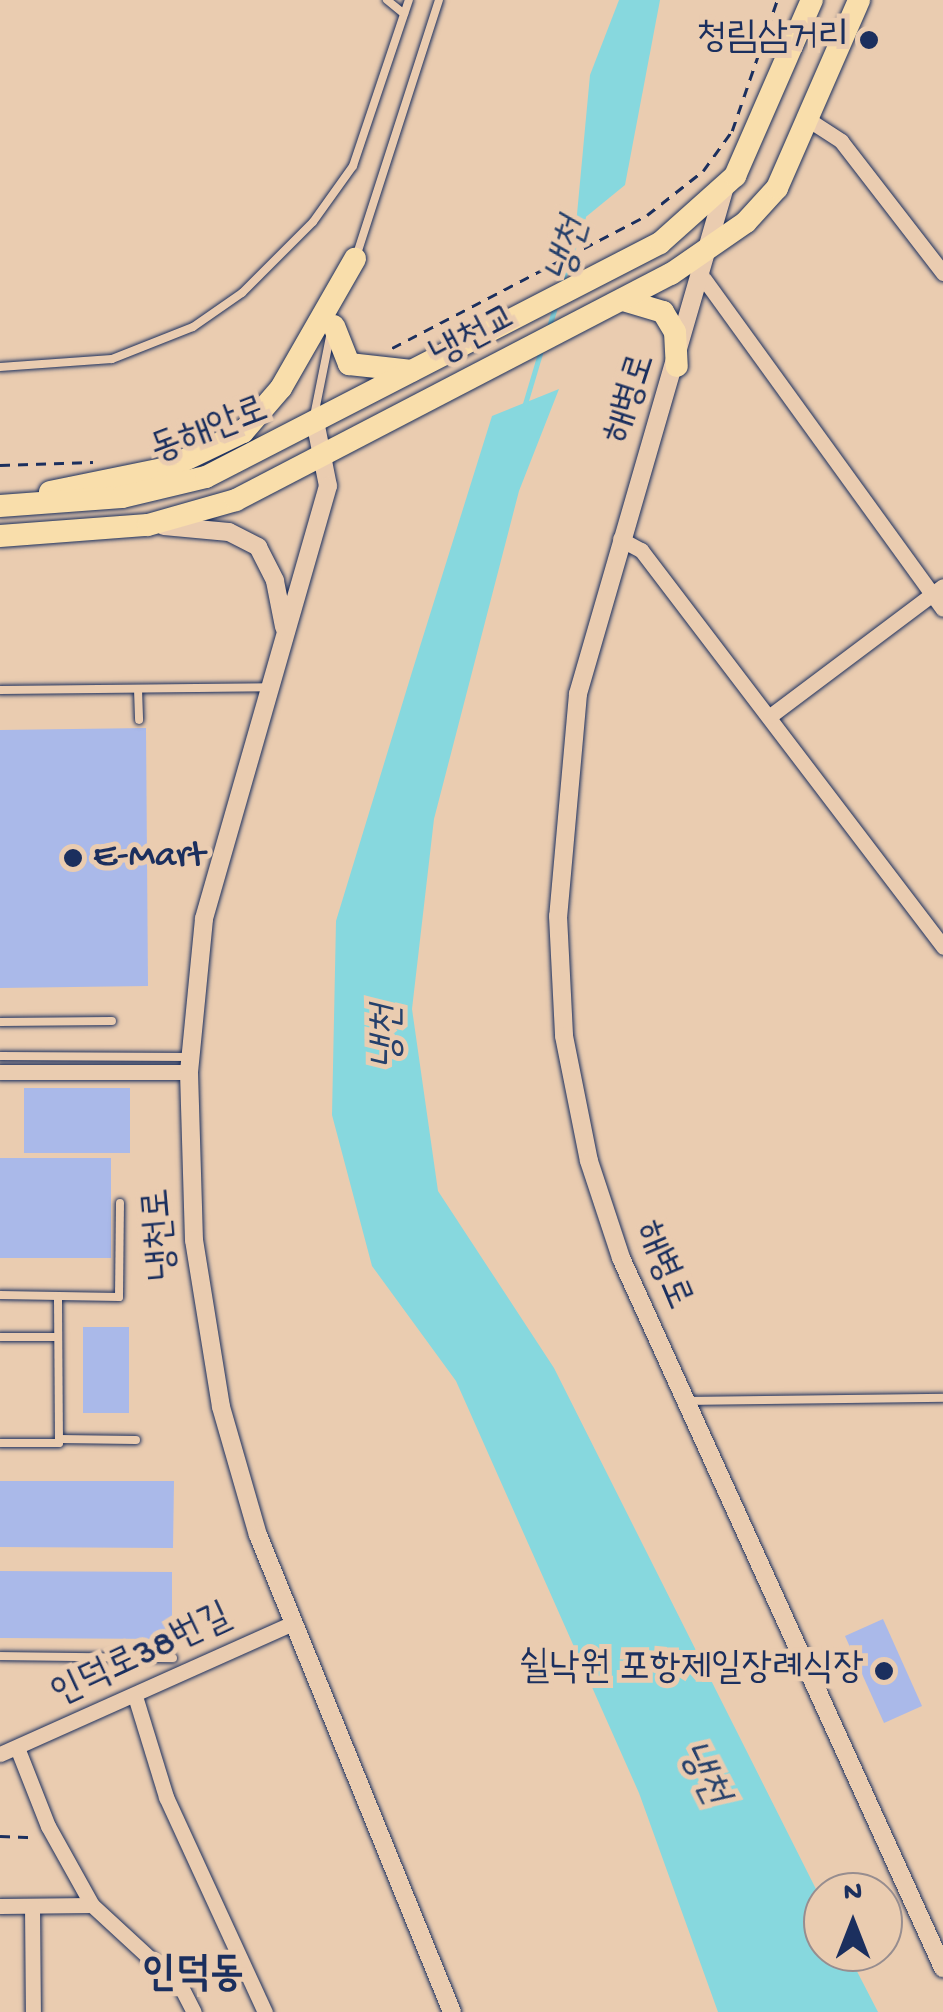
<!DOCTYPE html>
<meta charset="utf-8">
<style>
body{margin:0}
#map{position:relative;width:943px;height:2012px;overflow:hidden;background:#eaccb0;font-family:"Gochi Hand","Poor Story",sans-serif}
div>[style]{position:absolute}
[style*='--x']{left:calc(var(--x)*1px);top:calc(var(--y)*1px);width:calc(var(--w)*1px);rotate:calc(var(--a)*1deg)}
.water>*{inset:0;background:#87d8de}
.stream>*{height:5px;margin:-2.5px;padding:0 2.5px;transform-origin:2.5px;border-radius:2.5px;background:#87d8de}
.building>*{inset:0;background:#aab9e9}
.path>*{height:2.5px;margin-top:-1.25px;transform-origin:0;background:repeating-linear-gradient(90deg,#1b2f5e 0 10px,transparent 0 18px)}
.roads{filter:drop-shadow(0 0 2px #1b2f5e) drop-shadow(0 0 2px #1b2f5e)}
.service>*{height:8px;margin:-4px;padding:0 4px;transform-origin:4px;border-radius:4px;background:#eaccb0}
.minor>*{height:15px;margin:-7.5px;padding:0 7.5px;transform-origin:7.5px;border-radius:7.5px;background:#eaccb0}
.tertiary>*{height:18px;margin:-9px;padding:0 9px;transform-origin:9px;border-radius:9px;background:#eaccb0}
.primary>*{height:22px;margin:-11px;padding:0 11px;transform-origin:11px;border-radius:11px;background:#f9deab}
.dots>*{width:28px;height:28px;translate:-50% -50%;box-sizing:border-box;border:5px solid #eaccb0;border-radius:50%}
span{translate:-50% -50%;white-space:nowrap;text-align:center;line-height:1.15;-webkit-text-stroke:10px #eaccb0;paint-order:stroke}
.poi-label{font-size:38px;color:#1b2f5e}
.right{translate:-100% -50%;text-align:right}
.left{translate:0 -50%;text-align:left}
.street-label{font-size:38px;color:#1b2f5e}
.water-label{font-size:40px;color:#26406b;font-style:italic}
.quarter-label{font-size:42px;color:#1b2f5e;font-weight:700}
.north{position:absolute;left:803px;top:1872px;width:100px;height:100px;box-sizing:border-box;background:#eaccb0;border:2px solid #978d8f;border-radius:50%;rotate:0deg;font-size:28px;font-weight:700;line-height:40px;text-align:center;color:#1b2f5e}
.north::after{content:'';display:block;margin:auto;width:35px;height:45px;background:#1b2f5e;clip-path:polygon(50% 0,100% 100%,50% 72%,0 100%)}
</style>
<div id="map">
<div class="water">
<div style="clip-path:polygon(619px 0,660px 0,625px 185px,576px 225px,590px 75px)"></div>
<div style="clip-path:polygon(559px 389px,519px 491px,434px 819px,412px 1009px,438px 1191px,554px 1368px,823px 1903px,823px 1952px,847px 1952px,878px 2012px,718px 2012px,639px 1793px,456px 1381px,372px 1266px,332px 1115px,336px 921px,412px 672px,492px 416px)"></div>
</div>
<div class="stream">
<div style="--x:562;--y:282;--w:68;--a:-72.1"></div>
<div style="--x:548;--y:330;--w:24;--a:-73"></div>
<div style="--x:524;--y:407;--w:59;--a:-73.4"></div>
</div>
<div class="building">
<div style="clip-path:polygon(146px 728px,148px 986px,0 988px,0 730px)"></div>
<div style="clip-path:polygon(24px 1088px,130px 1088px,130px 1153px,24px 1153px)"></div>
<div style="clip-path:polygon(0 1158px,111px 1158px,111px 1258px,0 1258px)"></div>
<div style="clip-path:polygon(83px 1327px,129px 1327px,129px 1413px,83px 1413px)"></div>
<div style="clip-path:polygon(0 1481px,174px 1481px,173px 1548px,0 1547px)"></div>
<div style="clip-path:polygon(0 1571px,172px 1572px,172px 1639px,0 1638px)"></div>
<div style="clip-path:polygon(883px 1619px,922px 1706px,884px 1723px,845px 1636px)"></div>
</div>
<div class="path">
<div style="--x:392;--y:348;--w:288;--a:-27.5"></div>
<div style="--x:647;--y:215;--w:71;--a:-38.2"></div>
<div style="--x:703;--y:171;--w:49;--a:-54.1"></div>
<div style="--x:732;--y:131;--w:139;--a:-71"></div>
<div style="--x:0;--y:465;--w:93;--a:-1.8"></div>
<div style="--x:0;--y:1836;--w:33;--a:2"></div>
</div>
<div class="roads">
<div class="service">
<div style="--x:387;--y:0;--w:22;--a:39"></div>
<div style="--x:356;--y:257;--w:270;--a:-72.1"></div>
<div style="--x:0;--y:367;--w:112;--a:-4.1"></div>
<div style="--x:112;--y:359;--w:87;--a:-21.6"></div>
<div style="--x:193;--y:327;--w:60;--a:-34.8"></div>
<div style="--x:242;--y:293;--w:100;--a:-45"></div>
<div style="--x:313;--y:222;--w:69;--a:-54.5"></div>
<div style="--x:353;--y:166;--w:175;--a:-71.4"></div>
<div style="--x:314;--y:416;--w:81;--a:-78.6"></div>
<div style="--x:138;--y:689;--w:31;--a:88"></div>
<div style="--x:0;--y:690;--w:270;--a:-0.6"></div>
<div style="--x:0;--y:1022;--w:112;--a:-0.5"></div>
<div style="--x:0;--y:1056;--w:190;--a:0.3"></div>
<div style="--x:0;--y:1295;--w:119;--a:1"></div>
<div style="--x:119;--y:1297;--w:94;--a:-89.4"></div>
<div style="--x:0;--y:1337;--w:58;--a:0"></div>
<div style="--x:688;--y:1401;--w:255;--a:-0.7"></div>
<div style="--x:59;--y:1439;--w:77;--a:0.7"></div>
<div style="--x:0;--y:1443;--w:59;--a:0"></div>
<div style="--x:59;--y:1443;--w:147;--a:-90.4"></div>
<div style="--x:0;--y:1656;--w:173;--a:0.7"></div>
</div>
<div class="minor">
<div style="--x:812;--y:122;--w:35;--a:33"></div>
<div style="--x:841;--y:141;--w:167;--a:52.3"></div>
<div style="--x:704;--y:279;--w:407;--a:54.1"></div>
<div style="--x:620;--y:539;--w:24;--a:28"></div>
<div style="--x:641;--y:550;--w:499;--a:52.7"></div>
<div style="--x:770;--y:716;--w:216;--a:-36.9"></div>
<div style="--x:0;--y:1072;--w:189;--a:0"></div>
<div style="--x:135;--y:1696;--w:106;--a:72.9"></div>
<div style="--x:166;--y:1797;--w:237;--a:65.3"></div>
<div style="--x:18;--y:1750;--w:82;--a:68.5"></div>
<div style="--x:48;--y:1826;--w:90;--a:60.9"></div>
<div style="--x:92;--y:1905;--w:121;--a:42.7"></div>
<div style="--x:181;--y:1987;--w:28;--a:63"></div>
<div style="--x:0;--y:1754;--w:321;--a:-24.1"></div>
<div style="--x:0;--y:1906;--w:92;--a:-0.6"></div>
<div style="--x:32;--y:1906;--w:106;--a:89.5"></div>
</div>
<div class="tertiary">
<div style="--x:724;--y:190;--w:525;--a:106.16"></div>
<div style="--x:578;--y:694;--w:223;--a:95.1"></div>
<div style="--x:558;--y:916;--w:120;--a:87.1"></div>
<div style="--x:564;--y:1036;--w:127;--a:78.7"></div>
<div style="--x:589;--y:1161;--w:102;--a:71.7"></div>
<div style="--x:621;--y:1258;--w:780;--a:65.6"></div>
<div style="--x:316;--y:426;--w:61;--a:78.7"></div>
<div style="--x:328;--y:486;--w:450;--a:106"></div>
<div style="--x:204;--y:919;--w:154;--a:95.6"></div>
<div style="--x:189;--y:1072;--w:168;--a:88.3"></div>
<div style="--x:194;--y:1240;--w:169;--a:80.8"></div>
<div style="--x:221;--y:1407;--w:133;--a:73.9"></div>
<div style="--x:258;--y:1535;--w:515;--a:67.87"></div>
<div style="--x:164;--y:526;--w:65;--a:5.3"></div>
<div style="--x:229;--y:532;--w:33;--a:27"></div>
<div style="--x:258;--y:547;--w:38;--a:63"></div>
<div style="--x:275;--y:581;--w:47;--a:78.9"></div>
</div>
<div class="primary">
<div style="--x:623;--y:300;--w:42;--a:16.7"></div>
<div style="--x:663;--y:312;--w:23;--a:59"></div>
<div style="--x:675;--y:332;--w:34;--a:87"></div>
<div style="--x:334;--y:326;--w:41;--a:68.5"></div>
<div style="--x:349;--y:364;--w:63;--a:6.3"></div>
<div style="--x:50;--y:492;--w:120;--a:-11.5"></div>
<div style="--x:168;--y:468;--w:83;--a:-25.6"></div>
<div style="--x:243;--y:432;--w:58;--a:-49.2"></div>
<div style="--x:281;--y:388;--w:149;--a:-60.2"></div>
<div style="--x:0;--y:506;--w:122;--a:-4.2"></div>
<div style="--x:122;--y:497;--w:86;--a:-13.4"></div>
<div style="--x:206;--y:477;--w:511;--a:-27.27"></div>
<div style="--x:660;--y:243;--w:101;--a:-41.8"></div>
<div style="--x:735;--y:176;--w:192;--a:-66.4"></div>
<div style="--x:0;--y:536;--w:148;--a:-4.3"></div>
<div style="--x:148;--y:525;--w:91;--a:-15.9"></div>
<div style="--x:236;--y:500;--w:490;--a:-27.5"></div>
<div style="--x:671;--y:274;--w:91;--a:-34.7"></div>
<div style="--x:746;--y:222;--w:46;--a:-47.6"></div>
<div style="--x:777;--y:188;--w:205;--a:-66.4"></div>
</div>
</div>
<div class="dots">
<div style="left:869px;top:40px;background:#1b2f5e"></div>
<div style="left:73px;top:858px;background:#1b2f5e"></div>
<div style="left:884px;top:1671px;background:#1b2f5e"></div>
</div>
<div class="poi-label">
<span class="right" style="left:849px;top:40px">청림삼거리</span>
<span class="left" style="left:93px;top:858px">E-Mart</span>
<span class="right" style="left:864px;top:1671px">쉴낙원 포항제일장례식장</span>
</div>
<div class="street-label">
<span style="left:475px;top:338px;rotate:-28deg">냉천교</span>
<span style="left:632px;top:399px;rotate:-72deg">해병로</span>
<span style="left:210px;top:432px;rotate:-21deg">동해안로</span>
<span style="left:163px;top:1234px;rotate:-95deg">냉천로</span>
<span style="left:661px;top:1266px;rotate:67deg">해병로</span>
<span style="left:142px;top:1657px;rotate:-25deg">인덕로38번길</span>
</div>
<div class="water-label">
<span style="left:570px;top:251px;rotate:-74deg">냉천</span>
<span style="left:390px;top:1037px;rotate:-90deg">냉천</span>
<span style="left:701px;top:1774px;rotate:63deg">냉천</span>
</div>
<div class="quarter-label">
<span style="left:193px;top:1977px">인덕동</span>
</div>
<div class="north">N</div>
</div>
